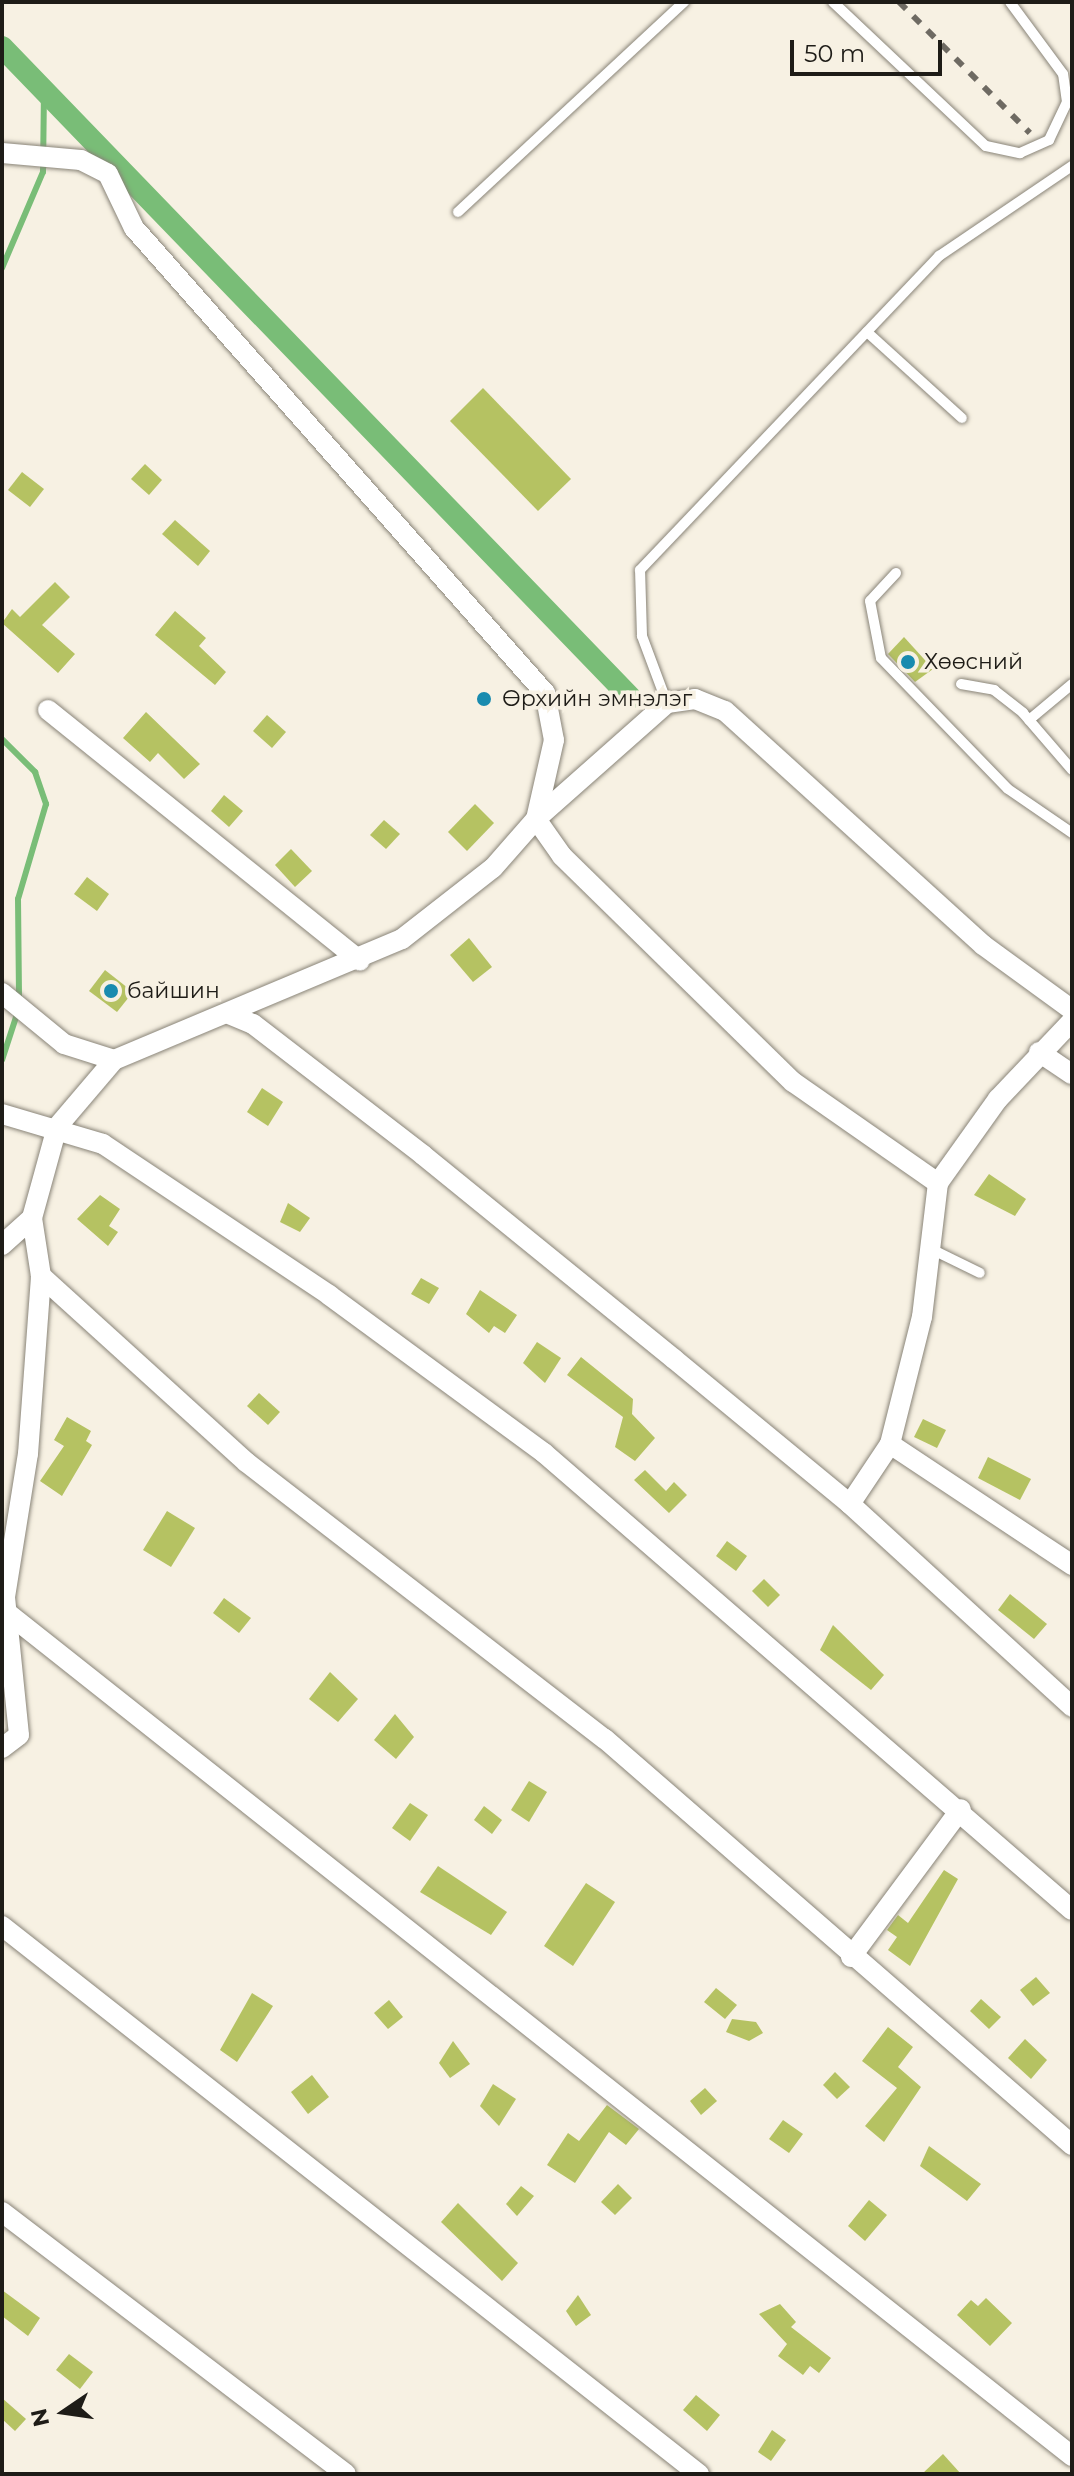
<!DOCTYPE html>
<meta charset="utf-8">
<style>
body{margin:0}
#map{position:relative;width:1074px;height:2476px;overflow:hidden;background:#f7f1e3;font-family:Montserrat,sans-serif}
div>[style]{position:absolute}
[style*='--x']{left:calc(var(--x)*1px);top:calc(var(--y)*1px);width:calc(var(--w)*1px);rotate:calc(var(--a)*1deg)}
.stream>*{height:6px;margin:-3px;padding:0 3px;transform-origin:3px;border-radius:3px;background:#79bd77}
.canal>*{height:22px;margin:-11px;padding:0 11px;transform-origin:11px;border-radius:11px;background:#79bd77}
.building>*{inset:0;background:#b5c262}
.roads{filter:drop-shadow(0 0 2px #898478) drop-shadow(0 0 2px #898478)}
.lane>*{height:10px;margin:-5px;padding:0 5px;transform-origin:5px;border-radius:5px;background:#fff}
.street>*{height:20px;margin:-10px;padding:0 10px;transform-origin:10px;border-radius:10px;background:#fff}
.rail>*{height:6px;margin-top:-3px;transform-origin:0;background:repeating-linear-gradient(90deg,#6e6a62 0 10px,transparent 0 20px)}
.dots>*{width:22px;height:22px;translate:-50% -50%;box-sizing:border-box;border:4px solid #f7f1e3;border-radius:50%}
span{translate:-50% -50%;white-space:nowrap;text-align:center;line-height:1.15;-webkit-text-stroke:7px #f7f1e3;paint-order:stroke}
.poi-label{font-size:22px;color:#1e1c17}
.left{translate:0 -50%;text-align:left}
.frame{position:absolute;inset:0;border:4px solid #1e1c17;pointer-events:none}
.north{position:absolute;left:24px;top:2372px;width:80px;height:80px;-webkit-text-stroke:6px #f7f1e3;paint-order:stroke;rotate:257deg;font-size:22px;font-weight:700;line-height:32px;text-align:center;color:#1e1c17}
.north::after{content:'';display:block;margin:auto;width:28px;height:36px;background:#1e1c17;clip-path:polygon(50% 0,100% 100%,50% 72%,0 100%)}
.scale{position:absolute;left:790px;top:40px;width:152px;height:36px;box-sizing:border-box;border:4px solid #1e1c17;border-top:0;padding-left:10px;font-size:24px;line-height:28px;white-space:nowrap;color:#1e1c17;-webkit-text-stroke:6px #f7f1e3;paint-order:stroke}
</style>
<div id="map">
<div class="stream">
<div style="--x:2;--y:268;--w:104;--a:-66.9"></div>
<div style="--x:43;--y:172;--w:81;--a:-89.3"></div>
<div style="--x:2;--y:739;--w:47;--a:45"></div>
<div style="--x:35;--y:772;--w:34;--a:71"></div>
<div style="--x:46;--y:804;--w:99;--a:106.4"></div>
<div style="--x:18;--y:899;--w:101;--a:89.4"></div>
<div style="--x:2;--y:1060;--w:52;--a:-71.9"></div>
</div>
<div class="canal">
<div style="--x:2;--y:47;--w:905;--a:45.98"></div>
</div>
<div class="building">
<div style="clip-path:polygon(483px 388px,571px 479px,538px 511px,450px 421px)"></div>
<div style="clip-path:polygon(145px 464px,162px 480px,149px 495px,131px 479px)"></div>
<div style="clip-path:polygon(22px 472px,44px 489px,30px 507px,8px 490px)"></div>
<div style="clip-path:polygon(175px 520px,210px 551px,198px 566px,162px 534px)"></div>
<div style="clip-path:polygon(55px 582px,70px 597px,42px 625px,75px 654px,58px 673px,2px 623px,12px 609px,20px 617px)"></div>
<div style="clip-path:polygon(175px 611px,206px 638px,199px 646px,226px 672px,215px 685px,155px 635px)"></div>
<div style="clip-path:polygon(904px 637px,933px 669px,915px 682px,888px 654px)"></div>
<div style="clip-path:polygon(146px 712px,200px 764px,184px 779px,158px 753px,150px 762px,123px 738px)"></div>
<div style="clip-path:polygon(267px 715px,286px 732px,272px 748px,253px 731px)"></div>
<div style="clip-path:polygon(224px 795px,243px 811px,229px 827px,211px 811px)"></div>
<div style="clip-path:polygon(475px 804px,494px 823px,467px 851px,448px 832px)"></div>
<div style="clip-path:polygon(384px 820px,400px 834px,386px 849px,370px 835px)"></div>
<div style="clip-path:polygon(291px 849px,312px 871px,295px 887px,275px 865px)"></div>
<div style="clip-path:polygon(87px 877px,109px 894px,97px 911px,74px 894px)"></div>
<div style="clip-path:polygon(469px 938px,492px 967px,473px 982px,450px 955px)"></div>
<div style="clip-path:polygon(105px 970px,133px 992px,117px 1012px,89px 991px)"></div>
<div style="clip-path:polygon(262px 1088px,283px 1102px,268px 1126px,247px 1112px)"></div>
<div style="clip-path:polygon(989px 1174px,1026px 1199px,1015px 1216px,974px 1195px)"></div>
<div style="clip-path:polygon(100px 1195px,120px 1209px,109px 1226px,118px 1232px,108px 1246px,77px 1219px)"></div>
<div style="clip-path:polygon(288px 1203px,310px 1218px,300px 1232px,280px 1222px)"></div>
<div style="clip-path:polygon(421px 1278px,439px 1288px,429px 1304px,411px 1294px)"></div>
<div style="clip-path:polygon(480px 1290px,517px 1315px,505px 1333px,494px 1326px,489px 1333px,466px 1314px)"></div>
<div style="clip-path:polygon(537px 1342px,561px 1358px,545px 1383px,523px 1363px)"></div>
<div style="clip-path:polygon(581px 1357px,633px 1399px,632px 1414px,655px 1438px,635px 1461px,615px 1447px,623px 1417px,567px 1375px)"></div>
<div style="clip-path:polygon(259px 1393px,280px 1412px,268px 1425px,247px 1406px)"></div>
<div style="clip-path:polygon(67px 1417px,91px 1431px,86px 1441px,92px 1445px,62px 1496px,40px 1481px,64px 1446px,54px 1440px)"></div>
<div style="clip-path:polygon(923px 1419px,946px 1430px,937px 1448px,914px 1437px)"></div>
<div style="clip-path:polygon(988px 1457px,1031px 1479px,1020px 1500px,978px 1478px)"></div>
<div style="clip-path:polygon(645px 1470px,666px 1491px,674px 1482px,687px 1495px,669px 1513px,634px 1480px)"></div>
<div style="clip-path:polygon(167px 1511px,195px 1528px,171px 1567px,143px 1550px)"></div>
<div style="clip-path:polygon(727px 1541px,747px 1556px,736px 1571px,716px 1556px)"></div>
<div style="clip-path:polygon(764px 1579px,780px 1595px,768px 1607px,752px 1591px)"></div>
<div style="clip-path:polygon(1010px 1594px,1047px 1624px,1034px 1639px,998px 1610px)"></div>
<div style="clip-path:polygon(224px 1598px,251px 1618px,239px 1633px,213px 1613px)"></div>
<div style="clip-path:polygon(833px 1625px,884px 1675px,871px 1690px,820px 1650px)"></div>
<div style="clip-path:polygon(330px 1672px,358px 1699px,338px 1722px,309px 1699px)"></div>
<div style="clip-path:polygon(395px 1714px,414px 1737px,396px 1759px,374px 1740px)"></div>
<div style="clip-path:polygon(529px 1781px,547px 1792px,529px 1822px,511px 1810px)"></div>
<div style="clip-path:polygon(410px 1803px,428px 1815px,410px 1841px,392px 1828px)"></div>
<div style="clip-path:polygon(484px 1806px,502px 1820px,492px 1834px,474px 1820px)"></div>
<div style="clip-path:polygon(438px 1866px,507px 1912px,491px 1935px,420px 1892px)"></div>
<div style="clip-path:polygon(944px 1870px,958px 1879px,910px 1966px,888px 1950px,897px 1937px,887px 1930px,898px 1915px,908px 1923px)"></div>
<div style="clip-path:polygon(586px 1883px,615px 1902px,573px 1966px,544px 1946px)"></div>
<div style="clip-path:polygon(1036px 1977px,1050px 1993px,1033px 2006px,1020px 1990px)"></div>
<div style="clip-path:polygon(716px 1988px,737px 2005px,725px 2019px,704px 2002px)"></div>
<div style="clip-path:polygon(252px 1993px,273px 2006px,237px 2062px,220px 2050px)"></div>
<div style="clip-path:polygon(981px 1999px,1001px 2017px,989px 2029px,970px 2011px)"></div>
<div style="clip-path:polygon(389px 2000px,403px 2017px,388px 2029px,374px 2013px)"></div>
<div style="clip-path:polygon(732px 2019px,756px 2022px,763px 2033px,749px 2041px,726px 2032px)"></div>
<div style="clip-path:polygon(888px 2027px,913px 2047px,898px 2067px,921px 2087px,884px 2142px,865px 2126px,897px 2088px,862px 2061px)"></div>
<div style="clip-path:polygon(1025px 2039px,1047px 2060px,1031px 2079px,1008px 2058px)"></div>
<div style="clip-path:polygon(453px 2041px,470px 2064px,450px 2078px,439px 2063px)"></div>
<div style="clip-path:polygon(835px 2072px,850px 2087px,837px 2099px,823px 2085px)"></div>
<div style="clip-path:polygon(312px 2075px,329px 2097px,308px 2114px,291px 2092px)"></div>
<div style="clip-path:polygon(493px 2084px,516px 2099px,499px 2126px,480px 2106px)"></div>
<div style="clip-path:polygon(705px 2088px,717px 2101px,701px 2115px,690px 2101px)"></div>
<div style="clip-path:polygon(607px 2105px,639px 2129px,626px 2145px,609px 2132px,575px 2183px,547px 2165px,568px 2133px,579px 2141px)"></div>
<div style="clip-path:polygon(783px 2120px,803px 2134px,789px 2153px,769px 2139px)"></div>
<div style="clip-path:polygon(929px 2146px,981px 2184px,967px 2201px,920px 2166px)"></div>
<div style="clip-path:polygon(618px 2184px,632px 2198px,615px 2215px,601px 2202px)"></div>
<div style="clip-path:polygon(521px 2186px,534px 2196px,517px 2216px,506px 2204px)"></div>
<div style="clip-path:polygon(869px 2200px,887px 2215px,865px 2241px,848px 2226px)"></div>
<div style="clip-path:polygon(458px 2203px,518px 2263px,502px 2281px,441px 2222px)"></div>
<div style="clip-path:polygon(2px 2290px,40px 2318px,28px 2336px,2px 2316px)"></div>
<div style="clip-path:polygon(578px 2295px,591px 2315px,576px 2326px,566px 2311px)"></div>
<div style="clip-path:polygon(986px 2298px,1012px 2323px,990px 2346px,957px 2315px,971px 2300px,978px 2306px)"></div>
<div style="clip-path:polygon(780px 2304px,796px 2322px,791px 2327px,831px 2358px,819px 2373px,810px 2366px,803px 2375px,778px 2356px,787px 2344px,759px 2314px)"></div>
<div style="clip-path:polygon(69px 2354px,93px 2372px,80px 2389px,56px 2370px)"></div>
<div style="clip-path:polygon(696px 2395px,720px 2415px,707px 2431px,683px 2410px)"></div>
<div style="clip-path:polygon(2px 2398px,26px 2419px,15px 2431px,2px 2419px)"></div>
<div style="clip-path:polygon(772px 2430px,786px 2440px,771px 2461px,758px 2452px)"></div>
<div style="clip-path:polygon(943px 2454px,961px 2474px,922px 2474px)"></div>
</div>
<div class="roads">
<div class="lane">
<div style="--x:833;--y:2;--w:210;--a:43.3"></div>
<div style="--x:986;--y:146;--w:35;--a:12"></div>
<div style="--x:1020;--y:153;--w:32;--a:-24"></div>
<div style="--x:1049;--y:140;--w:42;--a:-64.7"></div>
<div style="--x:1067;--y:102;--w:28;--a:-98"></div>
<div style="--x:1063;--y:74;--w:89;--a:-126.4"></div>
<div style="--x:458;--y:212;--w:309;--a:-42.9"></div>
<div style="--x:867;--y:332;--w:128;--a:42.2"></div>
<div style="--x:896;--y:573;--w:38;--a:133"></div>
<div style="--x:870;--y:601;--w:58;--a:79.1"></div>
<div style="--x:881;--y:658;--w:182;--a:45.9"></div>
<div style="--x:1008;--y:789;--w:78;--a:34.5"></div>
<div style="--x:961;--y:684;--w:34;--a:10"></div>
<div style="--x:994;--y:690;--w:37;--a:38"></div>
<div style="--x:1023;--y:713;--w:75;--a:49.3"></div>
<div style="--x:667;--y:703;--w:72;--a:-110.5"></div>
<div style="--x:642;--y:636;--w:66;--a:-91.7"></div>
<div style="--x:640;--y:570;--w:434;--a:-46.4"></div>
<div style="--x:939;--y:256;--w:161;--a:-34.1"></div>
<div style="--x:1029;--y:720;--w:56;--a:-39.9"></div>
<div style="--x:933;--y:1250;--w:52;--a:26.1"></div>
</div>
<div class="street">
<div style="--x:2;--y:153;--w:79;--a:5.1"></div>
<div style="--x:81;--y:160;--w:30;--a:27"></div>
<div style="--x:108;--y:174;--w:60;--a:64.3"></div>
<div style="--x:134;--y:228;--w:621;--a:48.53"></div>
<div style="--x:545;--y:693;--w:48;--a:79.2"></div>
<div style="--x:554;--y:740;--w:81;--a:102.8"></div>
<div style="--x:536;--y:819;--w:45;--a:54.9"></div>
<div style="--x:562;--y:856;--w:323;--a:44.4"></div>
<div style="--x:793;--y:1082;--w:177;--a:34.9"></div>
<div style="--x:48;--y:710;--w:400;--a:38.8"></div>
<div style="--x:2;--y:993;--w:80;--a:39.4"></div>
<div style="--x:64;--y:1044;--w:52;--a:17.7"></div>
<div style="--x:229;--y:1014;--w:26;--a:23"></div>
<div style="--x:253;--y:1024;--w:215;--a:37.6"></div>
<div style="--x:423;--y:1155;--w:323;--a:39.1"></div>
<div style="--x:674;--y:1359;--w:228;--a:39.5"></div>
<div style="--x:850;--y:1504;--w:301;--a:42.4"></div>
<div style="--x:1039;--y:1052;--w:40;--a:34"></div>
<div style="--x:2;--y:1114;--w:105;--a:16.5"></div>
<div style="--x:103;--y:1144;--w:272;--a:33.7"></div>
<div style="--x:329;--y:1295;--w:267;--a:36.3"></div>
<div style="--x:544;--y:1453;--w:698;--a:40.88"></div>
<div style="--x:2;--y:1245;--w:40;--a:-42"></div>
<div style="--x:32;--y:1218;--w:94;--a:-74.6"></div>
<div style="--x:57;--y:1127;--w:88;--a:-49.6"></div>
<div style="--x:114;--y:1060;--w:312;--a:-22.8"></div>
<div style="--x:402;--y:939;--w:115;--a:-38"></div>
<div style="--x:493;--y:868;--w:65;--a:-48.7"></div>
<div style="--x:536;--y:819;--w:175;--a:-41.5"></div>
<div style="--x:667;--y:703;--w:28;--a:-8"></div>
<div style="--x:695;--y:699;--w:32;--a:22"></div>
<div style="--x:725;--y:711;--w:348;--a:42.2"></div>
<div style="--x:983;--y:945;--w:110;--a:36.1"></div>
<div style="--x:41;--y:1276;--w:277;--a:42.2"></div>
<div style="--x:246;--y:1462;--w:453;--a:37.7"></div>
<div style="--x:605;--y:1739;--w:619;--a:41"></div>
<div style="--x:890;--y:1444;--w:219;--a:33.6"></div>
<div style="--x:850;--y:1504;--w:72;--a:-56.3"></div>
<div style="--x:890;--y:1444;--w:131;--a:-75.9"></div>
<div style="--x:922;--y:1317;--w:135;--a:-83.2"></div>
<div style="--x:938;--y:1183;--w:103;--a:-54.5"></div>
<div style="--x:998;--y:1099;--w:108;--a:-46.5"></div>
<div style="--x:5;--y:1611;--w:1361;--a:38.38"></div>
<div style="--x:2;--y:1748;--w:21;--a:-37"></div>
<div style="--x:19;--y:1735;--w:139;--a:-95.8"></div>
<div style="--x:5;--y:1597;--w:145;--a:-80.9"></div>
<div style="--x:28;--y:1454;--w:178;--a:-85.8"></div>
<div style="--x:41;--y:1276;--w:59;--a:-98.8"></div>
<div style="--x:2;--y:1926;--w:887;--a:38.18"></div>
<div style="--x:851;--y:1957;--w:184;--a:-53.4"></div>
<div style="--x:2;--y:2212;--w:432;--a:37.3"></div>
</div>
</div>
<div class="rail">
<div style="--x:899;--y:2;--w:185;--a:45"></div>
</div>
<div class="dots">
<div style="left:908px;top:662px;background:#198baf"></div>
<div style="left:484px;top:699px;background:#198baf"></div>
<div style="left:111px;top:991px;background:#198baf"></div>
</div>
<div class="poi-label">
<span class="left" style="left:924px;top:662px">Хөөсний</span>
<span class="left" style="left:502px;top:699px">Өрхийн эмнэлэг</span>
<span class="left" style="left:127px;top:991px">байшин</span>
</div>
<div class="frame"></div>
<div class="north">N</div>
<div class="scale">50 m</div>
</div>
